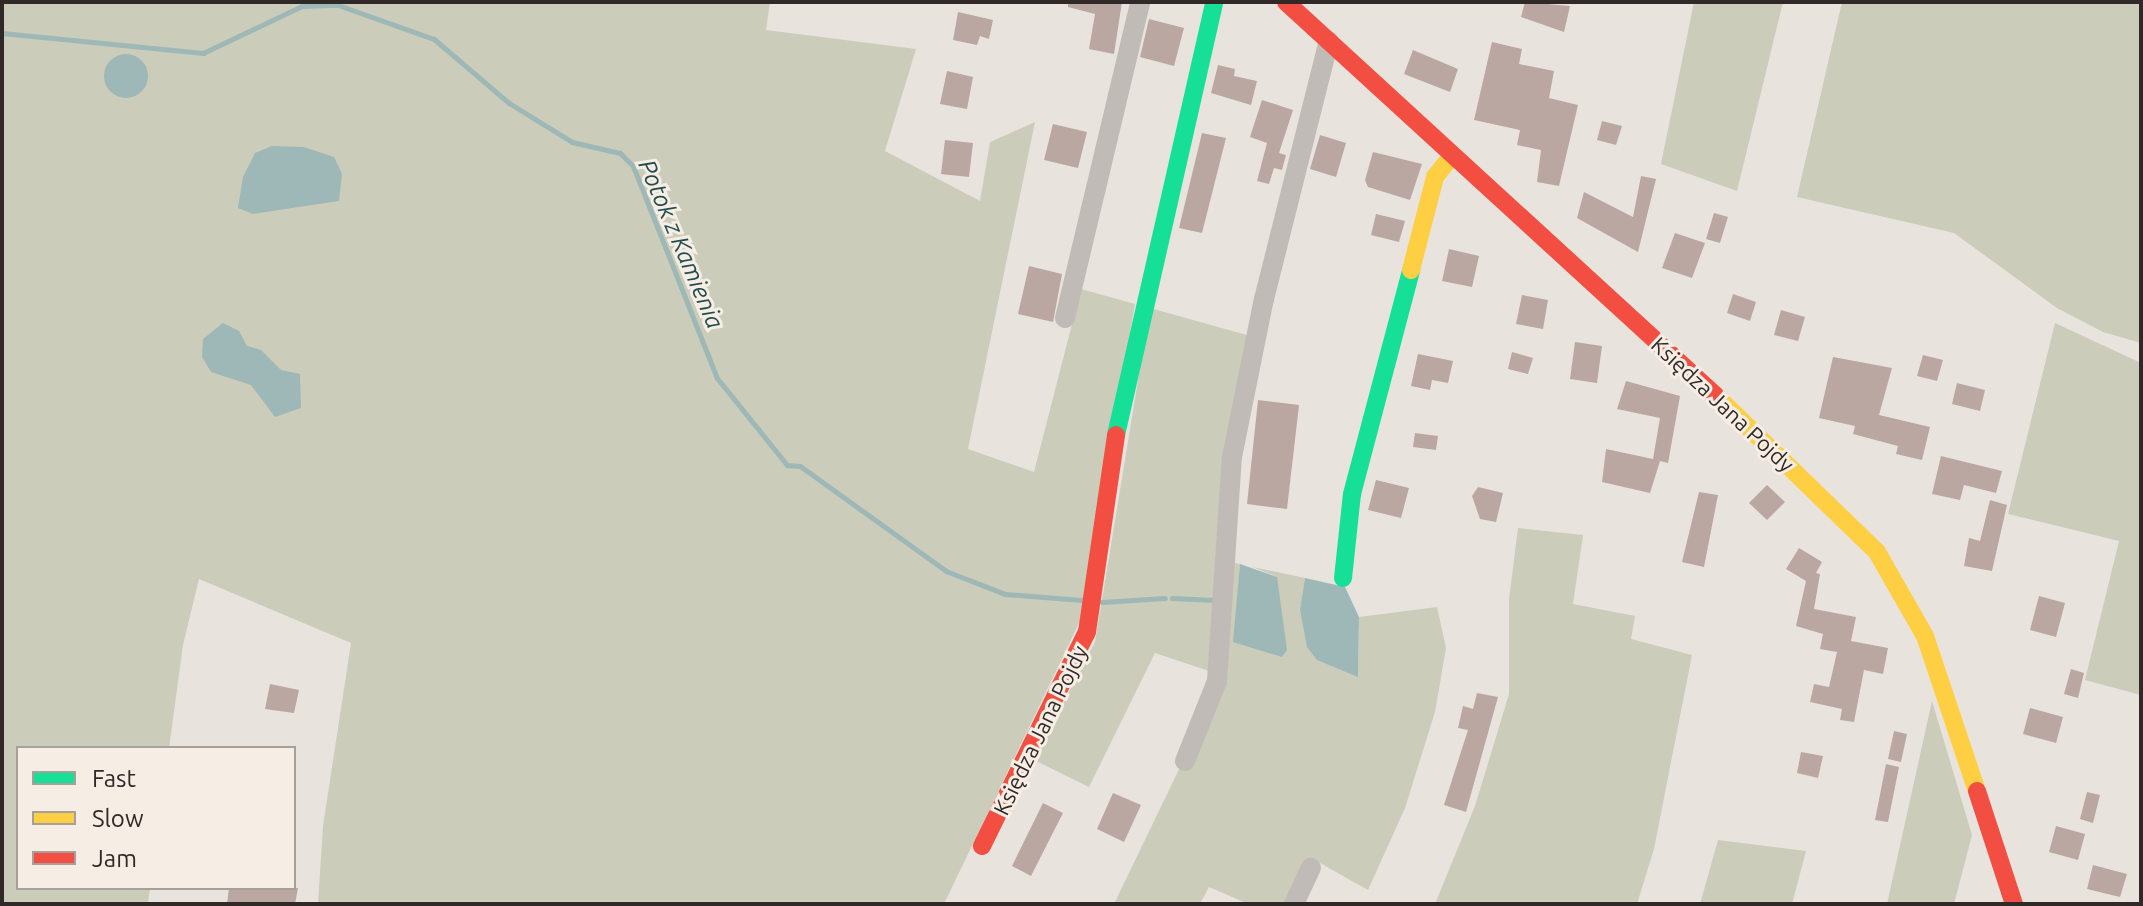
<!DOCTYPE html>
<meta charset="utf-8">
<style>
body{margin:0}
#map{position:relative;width:2143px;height:906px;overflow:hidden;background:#e9e3de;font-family:Ubuntu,sans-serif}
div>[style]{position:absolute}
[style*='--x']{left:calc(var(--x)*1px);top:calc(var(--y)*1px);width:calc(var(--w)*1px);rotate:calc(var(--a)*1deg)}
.green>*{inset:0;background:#cbccba}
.water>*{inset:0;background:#9db8b6}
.round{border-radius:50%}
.stream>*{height:5px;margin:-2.5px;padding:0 2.5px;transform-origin:2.5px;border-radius:2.5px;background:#9db8b6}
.building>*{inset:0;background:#baa7a2}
.street>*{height:20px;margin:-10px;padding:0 10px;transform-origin:10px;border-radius:10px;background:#c1bbb7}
.fast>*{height:18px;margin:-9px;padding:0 9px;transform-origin:9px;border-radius:9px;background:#16e098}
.slow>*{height:18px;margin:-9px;padding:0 9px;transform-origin:9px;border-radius:9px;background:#ffcf43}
.jam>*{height:18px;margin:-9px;padding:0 9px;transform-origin:9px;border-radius:9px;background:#f24e42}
span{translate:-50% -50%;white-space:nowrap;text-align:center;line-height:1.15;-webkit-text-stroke:6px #f6ede5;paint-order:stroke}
.street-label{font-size:22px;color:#312927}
.water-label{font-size:24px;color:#224d4c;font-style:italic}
.frame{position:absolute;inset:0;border:4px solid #312927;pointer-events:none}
.legend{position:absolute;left:16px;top:746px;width:280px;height:144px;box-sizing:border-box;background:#f6ede5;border:2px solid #a79f99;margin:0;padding:10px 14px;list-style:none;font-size:24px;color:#312927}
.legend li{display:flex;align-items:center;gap:16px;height:40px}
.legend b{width:40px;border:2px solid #a79f99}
</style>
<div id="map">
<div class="green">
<div style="clip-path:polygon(2px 2px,770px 2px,766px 30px,916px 49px,885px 151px,980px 201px,990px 142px,1035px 122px,968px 449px,1034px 472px,1081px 289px,1135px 304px,1081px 619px,944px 904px,318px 904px,323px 826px,351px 643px,199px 579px,183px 645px,169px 748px,18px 748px,18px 888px,150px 888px,148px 904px,2px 904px)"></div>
<div style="clip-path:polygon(1694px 2px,1783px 2px,1737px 191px,1661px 164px)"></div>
<div style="clip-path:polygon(1842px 2px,2141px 2px,2141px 343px,2103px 332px,2057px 308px,1954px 233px,1797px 197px)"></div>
<div style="clip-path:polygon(1150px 308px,1261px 339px,1239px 453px,1231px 562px,1240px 564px,1234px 642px,1277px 577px,1253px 567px,1305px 578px,1300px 609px,1358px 677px,1359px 617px,1437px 607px,1446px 648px,1435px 712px,1405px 808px,1368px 890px,1311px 858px,1287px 904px,1248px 904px,1209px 887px,1200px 904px,1114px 904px,1224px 676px,1155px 653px,1089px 787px,1034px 760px,1095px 642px)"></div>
<div style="clip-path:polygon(2055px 323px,2141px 363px,2141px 695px,2085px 680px,2119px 541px,2008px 514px)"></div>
<div style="clip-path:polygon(1518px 528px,1583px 535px,1573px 604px,1635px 616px,1631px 639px,1692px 655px,1654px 849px,1637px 904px,1435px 904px,1475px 806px,1509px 694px,1509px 599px)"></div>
<div style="clip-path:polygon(1932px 701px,1972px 835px,1954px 904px,1887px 904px)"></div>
<div style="clip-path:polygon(1718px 840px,1806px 851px,1792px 904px,1700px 904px)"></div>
</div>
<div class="water">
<div class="round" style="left:104px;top:54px;width:44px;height:44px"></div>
<div style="clip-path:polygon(272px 146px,304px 147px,334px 157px,342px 174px,339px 201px,253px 214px,238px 208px,243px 177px,255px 153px)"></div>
<div style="clip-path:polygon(223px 323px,239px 331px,247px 346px,261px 350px,281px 370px,300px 374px,301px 408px,275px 417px,251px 385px,211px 372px,202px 357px,203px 339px)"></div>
<div style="clip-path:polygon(1240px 564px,1277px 577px,1287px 650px,1282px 657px,1233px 642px)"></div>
<div style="clip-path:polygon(1305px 578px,1345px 587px,1359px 617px,1358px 677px,1317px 660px,1307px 647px,1300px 609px)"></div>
</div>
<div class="stream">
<div style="--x:2;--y:33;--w:202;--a:5.7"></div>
<div style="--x:203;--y:53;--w:110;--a:-25.4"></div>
<div style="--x:302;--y:6;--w:36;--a:-2"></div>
<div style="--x:338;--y:5;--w:102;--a:19.5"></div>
<div style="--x:434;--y:39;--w:99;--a:40.5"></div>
<div style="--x:509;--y:103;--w:74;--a:31.8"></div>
<div style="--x:572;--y:142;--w:49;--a:12.9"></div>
<div style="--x:620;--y:153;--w:18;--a:45"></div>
<div style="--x:633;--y:166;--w:228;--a:68.4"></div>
<div style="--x:717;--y:378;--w:112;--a:51.2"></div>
<div style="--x:787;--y:465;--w:13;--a:4"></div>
<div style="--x:800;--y:466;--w:180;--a:35.7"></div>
<div style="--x:946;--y:571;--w:63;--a:21.3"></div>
<div style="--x:1005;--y:594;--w:77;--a:4.5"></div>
<div style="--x:1172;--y:598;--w:43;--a:2.7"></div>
<div style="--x:1102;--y:602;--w:63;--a:-3.6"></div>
</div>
<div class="building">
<div style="clip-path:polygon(1068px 2px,1122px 2px,1114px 54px,1089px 49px,1095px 14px,1068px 7px)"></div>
<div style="clip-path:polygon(1525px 2px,1570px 6px,1564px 32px,1521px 17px)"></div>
<div style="clip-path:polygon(958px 12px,993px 20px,989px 39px,980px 36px,977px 45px,953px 40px)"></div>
<div style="clip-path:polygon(1149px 19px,1184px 28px,1174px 66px,1140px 57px)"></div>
<div style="clip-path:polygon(1492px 42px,1522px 49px,1519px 64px,1554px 71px,1549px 98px,1578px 105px,1559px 186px,1537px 182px,1541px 150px,1517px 145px,1520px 130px,1474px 120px)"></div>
<div style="clip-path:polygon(1413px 50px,1458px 69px,1450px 92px,1404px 74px)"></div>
<div style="clip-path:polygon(1218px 65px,1235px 69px,1234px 76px,1257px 81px,1251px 105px,1211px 93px)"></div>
<div style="clip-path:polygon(947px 71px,973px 77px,967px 109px,940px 104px)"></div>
<div style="clip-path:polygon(1262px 100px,1293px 110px,1279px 153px,1286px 155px,1282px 170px,1274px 168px,1269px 184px,1257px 181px,1267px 143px,1250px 137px)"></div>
<div style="clip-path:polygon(1602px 121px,1622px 126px,1616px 145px,1597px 140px)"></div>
<div style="clip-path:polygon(1053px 124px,1087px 132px,1078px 168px,1044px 160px)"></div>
<div style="clip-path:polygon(1202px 133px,1226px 138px,1202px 233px,1179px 228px)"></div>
<div style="clip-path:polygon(1320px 135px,1346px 143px,1336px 177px,1310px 169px)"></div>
<div style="clip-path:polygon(945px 140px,973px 143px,969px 177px,941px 174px)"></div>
<div style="clip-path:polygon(1373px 152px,1422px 164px,1410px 200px,1368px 187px,1365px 180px)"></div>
<div style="clip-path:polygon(1641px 176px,1656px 179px,1638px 252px,1577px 218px,1584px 192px,1633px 217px)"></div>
<div style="clip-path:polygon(1714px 213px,1728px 217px,1720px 243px,1706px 239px)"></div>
<div style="clip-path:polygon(1376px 214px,1405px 221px,1399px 242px,1371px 235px)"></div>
<div style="clip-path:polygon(1675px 233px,1705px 243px,1692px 278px,1662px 268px)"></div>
<div style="clip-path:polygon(1449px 249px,1479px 256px,1472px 287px,1442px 281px)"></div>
<div style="clip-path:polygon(1029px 266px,1062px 274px,1053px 322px,1018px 314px)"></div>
<div style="clip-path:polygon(1733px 294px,1756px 302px,1750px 321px,1727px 313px)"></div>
<div style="clip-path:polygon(1522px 295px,1548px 300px,1543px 329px,1516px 324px)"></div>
<div style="clip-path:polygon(1781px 310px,1805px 317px,1798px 341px,1774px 335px)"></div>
<div style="clip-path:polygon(1575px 342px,1602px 346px,1597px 383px,1570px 379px)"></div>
<div style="clip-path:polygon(1512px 352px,1533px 358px,1528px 374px,1508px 369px)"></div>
<div style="clip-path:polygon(1418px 354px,1453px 361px,1448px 383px,1432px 380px,1430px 390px,1411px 386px)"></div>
<div style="clip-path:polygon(1923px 355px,1943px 360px,1937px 381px,1917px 376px)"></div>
<div style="clip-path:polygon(1833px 357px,1892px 368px,1879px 415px,1930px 427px,1922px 460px,1896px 454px,1898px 446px,1853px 434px,1855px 426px,1819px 418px)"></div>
<div style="clip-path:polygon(1626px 381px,1680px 396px,1668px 463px,1660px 461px,1650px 493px,1602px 482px,1606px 449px,1653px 459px,1660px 418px,1617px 409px)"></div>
<div style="clip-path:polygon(1957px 383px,1985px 390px,1980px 411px,1952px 404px)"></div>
<div style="clip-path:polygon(1258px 400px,1299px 405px,1287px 509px,1247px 504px)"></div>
<div style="clip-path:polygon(1415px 433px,1438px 436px,1436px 450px,1413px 447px)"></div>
<div style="clip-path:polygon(1941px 456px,2002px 471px,1996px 493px,1964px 485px,1960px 500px,1932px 494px)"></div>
<div style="clip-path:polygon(1376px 480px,1409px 488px,1401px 518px,1368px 510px)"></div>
<div style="clip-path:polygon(1767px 485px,1785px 502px,1767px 520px,1749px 503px)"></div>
<div style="clip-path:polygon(1478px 487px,1503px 493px,1496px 522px,1480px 519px,1472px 496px)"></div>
<div style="clip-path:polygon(1699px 492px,1718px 495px,1704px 567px,1682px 562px)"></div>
<div style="clip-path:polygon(1990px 500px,2007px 505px,1992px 571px,1964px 566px,1969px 538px,1980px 541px)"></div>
<div style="clip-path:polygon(1799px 548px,1822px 562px,1816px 573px,1820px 574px,1814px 609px,1856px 617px,1851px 641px,1888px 648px,1883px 674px,1864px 670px,1854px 722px,1840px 720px,1842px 709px,1810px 702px,1814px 684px,1829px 687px,1837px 652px,1820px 649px,1823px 634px,1796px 626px,1806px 581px,1786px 569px)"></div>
<div style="clip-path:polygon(2039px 596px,2065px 603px,2056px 637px,2030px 630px)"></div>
<div style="clip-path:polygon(2071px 669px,2084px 673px,2078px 698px,2064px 694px)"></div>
<div style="clip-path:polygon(270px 684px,299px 690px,294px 713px,265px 709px)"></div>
<div style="clip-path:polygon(1477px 693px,1498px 697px,1466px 812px,1444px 805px,1468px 730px,1458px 728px,1463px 706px,1473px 709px)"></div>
<div style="clip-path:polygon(2030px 708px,2063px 717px,2056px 743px,2023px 734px)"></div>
<div style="clip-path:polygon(1894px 731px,1907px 734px,1901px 762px,1888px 759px)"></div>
<div style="clip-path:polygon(1801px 752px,1823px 756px,1818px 778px,1797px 773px)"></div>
<div style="clip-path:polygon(1886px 764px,1899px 767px,1888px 822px,1875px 820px)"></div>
<div style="clip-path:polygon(2087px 792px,2100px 795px,2093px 823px,2080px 819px)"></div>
<div style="clip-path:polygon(1113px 793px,1141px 805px,1124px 842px,1097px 829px)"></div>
<div style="clip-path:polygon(1043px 803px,1063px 813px,1031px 876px,1012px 866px)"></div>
<div style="clip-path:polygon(2056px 826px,2085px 834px,2078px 860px,2049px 852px)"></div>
<div style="clip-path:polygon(2093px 865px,2127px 874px,2120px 897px,2087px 889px)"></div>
<div style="clip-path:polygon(229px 888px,298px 888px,295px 904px,227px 904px)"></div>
</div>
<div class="street">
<div style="--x:1065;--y:318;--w:325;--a:-76.6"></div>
<div style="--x:1185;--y:761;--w:86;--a:-68.2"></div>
<div style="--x:1217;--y:681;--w:225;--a:-86.2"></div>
<div style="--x:1232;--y:457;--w:161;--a:-78.6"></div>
<div style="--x:1264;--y:299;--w:266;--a:-75.9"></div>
<div style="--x:1294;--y:904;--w:40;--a:-65"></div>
</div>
<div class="fast">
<div style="--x:1116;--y:435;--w:444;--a:-77.2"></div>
<div style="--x:1343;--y:578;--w:84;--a:-83.9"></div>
<div style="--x:1352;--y:494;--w:232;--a:-75.2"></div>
</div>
<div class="slow">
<div style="--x:1411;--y:270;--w:96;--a:-75.5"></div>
<div style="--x:1435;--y:177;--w:28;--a:-52"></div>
<div style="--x:1715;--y:395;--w:226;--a:44.1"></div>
<div style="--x:1877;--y:552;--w:97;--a:60.3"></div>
<div style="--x:1925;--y:636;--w:163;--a:71.5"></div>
</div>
<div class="jam">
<div style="--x:1286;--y:2;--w:582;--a:42.49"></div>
<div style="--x:1977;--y:791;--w:119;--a:71.9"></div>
<div style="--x:982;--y:846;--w:238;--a:-63.9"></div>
<div style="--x:1087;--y:632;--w:199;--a:-81.6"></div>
</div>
<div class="street-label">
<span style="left:1723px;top:404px;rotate:43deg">Księdza Jana Pojdy</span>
<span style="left:1040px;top:730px;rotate:-64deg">Księdza Jana Pojdy</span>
</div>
<div class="water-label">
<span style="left:681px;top:244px;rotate:67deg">Potok z Kamienia</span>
</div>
<div class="frame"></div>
<ul class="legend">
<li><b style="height:10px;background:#16e098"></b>Fast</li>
<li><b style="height:10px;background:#ffcf43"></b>Slow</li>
<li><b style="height:10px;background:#f24e42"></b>Jam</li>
</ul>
</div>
